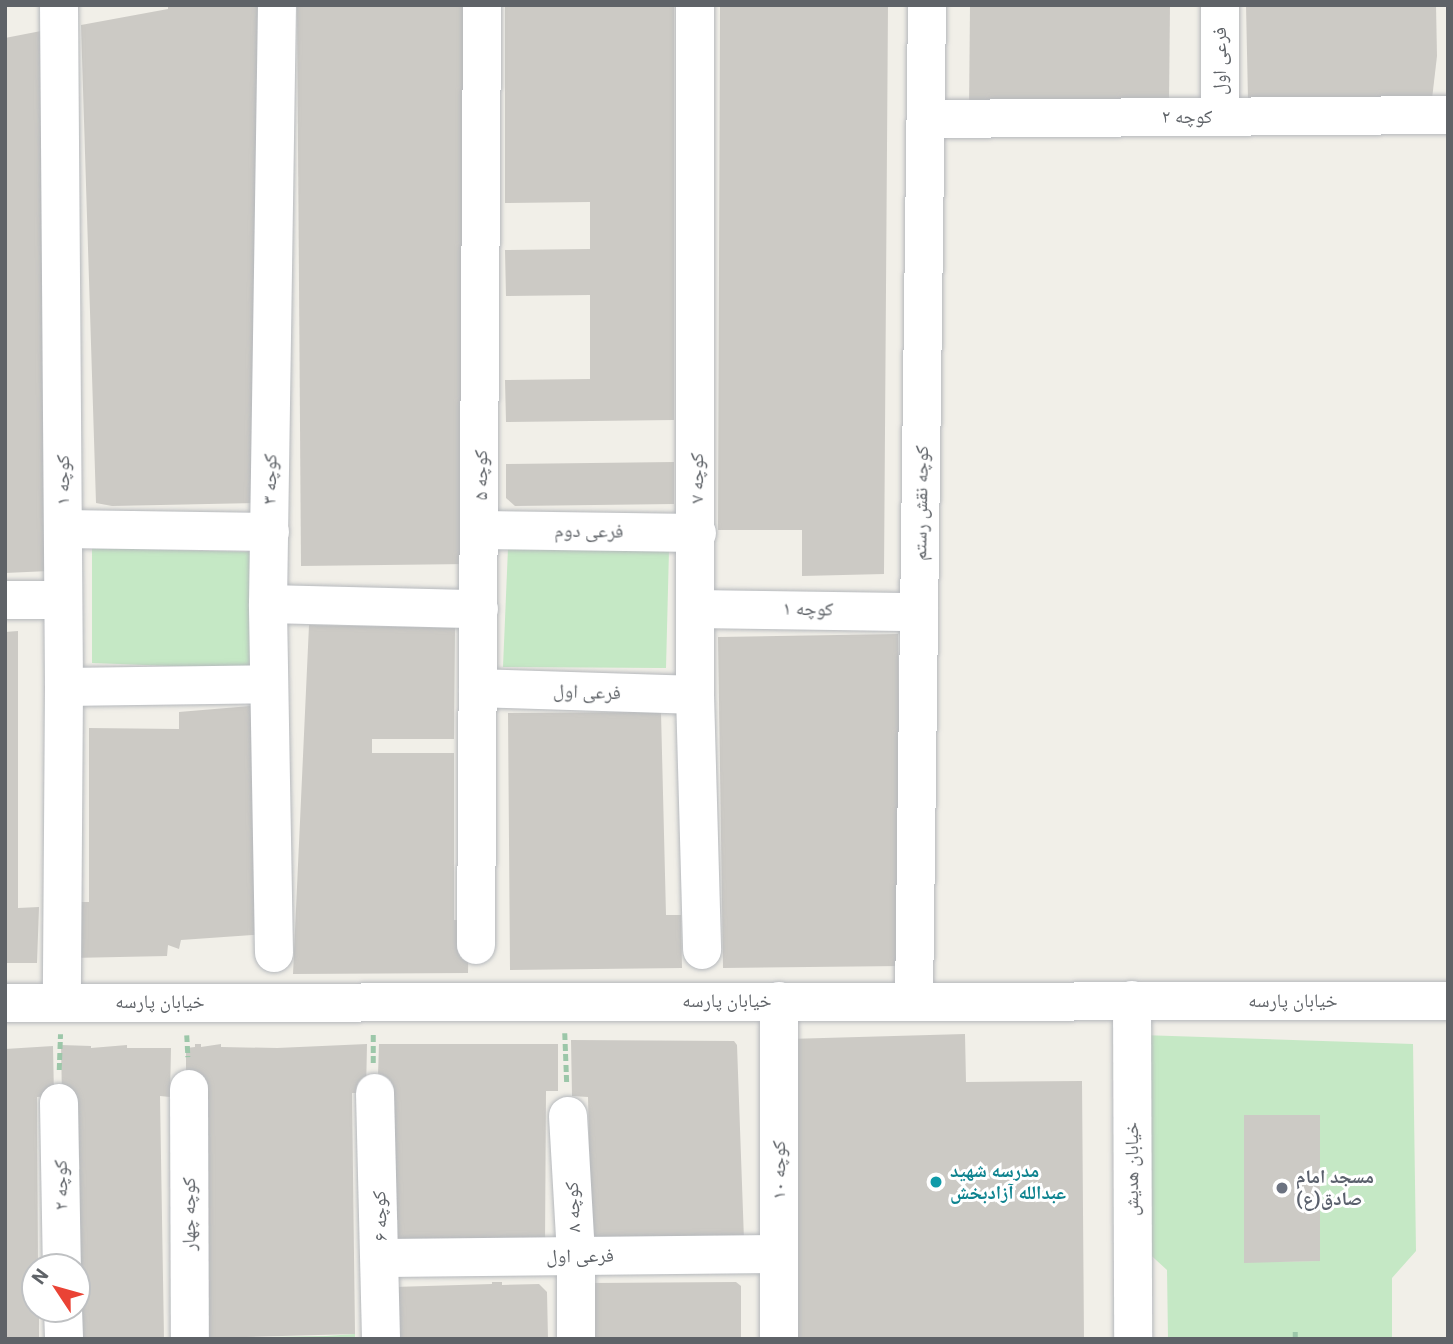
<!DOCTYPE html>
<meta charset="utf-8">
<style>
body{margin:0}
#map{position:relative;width:1453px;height:1344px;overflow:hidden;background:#f1efe8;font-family:Roboto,"Noto Naskh Arabic",sans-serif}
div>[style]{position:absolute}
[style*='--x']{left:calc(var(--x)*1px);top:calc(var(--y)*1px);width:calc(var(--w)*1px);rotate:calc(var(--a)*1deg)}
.green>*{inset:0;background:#c5e8c5}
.building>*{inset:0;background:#cccac5}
.path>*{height:4.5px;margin-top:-2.25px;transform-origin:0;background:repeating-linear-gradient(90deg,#9cc7a9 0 7px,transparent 0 10.5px)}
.roads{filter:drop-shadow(0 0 2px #b5b8bc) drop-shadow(0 0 2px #b5b8bc)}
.minor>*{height:38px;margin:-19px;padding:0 19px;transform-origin:19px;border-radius:19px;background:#fff}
.dots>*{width:19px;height:19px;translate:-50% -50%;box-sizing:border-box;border:4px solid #fff;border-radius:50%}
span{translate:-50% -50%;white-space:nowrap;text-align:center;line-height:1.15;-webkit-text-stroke:6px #fff;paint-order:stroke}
.street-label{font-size:19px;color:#5f6368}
.culture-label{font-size:19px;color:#0d838f;font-weight:700}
.left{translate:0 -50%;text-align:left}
.worship-label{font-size:19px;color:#5b616d;font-weight:700}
.frame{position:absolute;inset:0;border:7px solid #5f6368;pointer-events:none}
.north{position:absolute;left:21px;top:1253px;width:70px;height:70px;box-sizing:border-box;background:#fff;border:2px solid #bfc1c3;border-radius:50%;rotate:306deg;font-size:19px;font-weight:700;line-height:28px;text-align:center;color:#5f6368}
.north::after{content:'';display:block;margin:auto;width:24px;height:32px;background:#ea4335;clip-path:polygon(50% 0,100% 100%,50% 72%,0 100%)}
</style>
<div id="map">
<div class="green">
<div style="clip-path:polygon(92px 548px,254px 552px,250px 669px,92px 663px)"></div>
<div style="clip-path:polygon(508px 548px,669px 550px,666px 668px,503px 667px)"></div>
<div style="clip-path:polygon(evenodd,1141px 1035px,1413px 1044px,1416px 1251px,1392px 1278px,1392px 1339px,1168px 1339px,1167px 1270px,1144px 1249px,1141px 1035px,1245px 1115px,1320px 1115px,1320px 1261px,1244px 1262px,1245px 1115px)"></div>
<div style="clip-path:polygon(355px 1334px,355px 1339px,206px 1338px,326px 1336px)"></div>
</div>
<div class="building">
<div style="clip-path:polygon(168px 5px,261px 5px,256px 503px,112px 506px,96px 503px,81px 25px,168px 9px)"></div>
<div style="clip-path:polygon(297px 5px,469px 5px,468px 564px,301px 566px)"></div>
<div style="clip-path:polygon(505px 5px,674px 5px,674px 420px,506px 422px,505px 380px,590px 379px,590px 295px,506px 296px,505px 250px,590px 249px,590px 202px,505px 203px)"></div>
<div style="clip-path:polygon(720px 5px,888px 5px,884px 574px,802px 576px,802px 530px,718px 530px)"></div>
<div style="clip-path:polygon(970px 5px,1170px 5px,1169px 101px,969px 110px)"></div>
<div style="clip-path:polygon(1246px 5px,1436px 5px,1437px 56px,1432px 99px,1248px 100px)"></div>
<div style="clip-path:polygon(41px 31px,49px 571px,5px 573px,5px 38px)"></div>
<div style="clip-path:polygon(674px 462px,674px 504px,515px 506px,506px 498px,506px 464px)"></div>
<div style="clip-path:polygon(309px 625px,455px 628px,454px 739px,372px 739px,372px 753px,454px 753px,454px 920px,469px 920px,468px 973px,293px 974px)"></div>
<div style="clip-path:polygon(18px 631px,18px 908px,39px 907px,37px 963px,5px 963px,5px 632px)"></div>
<div style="clip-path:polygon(898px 634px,902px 966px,723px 968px,718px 637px)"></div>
<div style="clip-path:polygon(262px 705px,265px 934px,181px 940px,179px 949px,168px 945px,167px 956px,71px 958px,71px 902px,89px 902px,89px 728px,179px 729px,179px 712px)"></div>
<div style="clip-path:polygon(661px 712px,666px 915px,681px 915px,682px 968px,510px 970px,508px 713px)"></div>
<div style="clip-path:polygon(965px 1034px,966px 1082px,1082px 1081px,1084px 1339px,792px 1339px,788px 1039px)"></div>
<div style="clip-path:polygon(571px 1040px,734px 1041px,737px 1045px,744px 1240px,599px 1241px,591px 1231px,588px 1097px,572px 1096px)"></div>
<div style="clip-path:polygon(195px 1044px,201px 1044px,201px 1047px,221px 1044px,221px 1047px,277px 1048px,367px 1044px,366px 1093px,352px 1093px,355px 1334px,206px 1338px,186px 1097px,186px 1048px,195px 1047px)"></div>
<div style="clip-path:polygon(379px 1044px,558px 1044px,558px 1091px,546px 1091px,545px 1244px,397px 1240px,398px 1220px,394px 1220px,378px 1075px)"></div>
<div style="clip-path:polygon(61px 1045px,91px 1046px,91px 1048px,127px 1045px,127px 1048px,171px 1048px,170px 1097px,160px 1096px,164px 1339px,80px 1339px,76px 1169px,80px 1169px,78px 1141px,62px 1098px)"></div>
<div style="clip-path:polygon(53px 1046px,54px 1096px,37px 1097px,38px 1267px,35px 1267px,35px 1309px,39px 1309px,39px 1339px,5px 1339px,5px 1049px)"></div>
<div style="clip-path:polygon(1244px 1115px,1320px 1115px,1320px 1261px,1244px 1263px)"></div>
<div style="clip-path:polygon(492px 1282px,502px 1282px,502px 1285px,539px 1284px,547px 1292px,548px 1339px,395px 1339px,394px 1287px,492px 1284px)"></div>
<div style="clip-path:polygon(736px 1282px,741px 1286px,741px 1339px,589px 1339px,590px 1283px)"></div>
</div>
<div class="path">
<div style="--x:565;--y:1033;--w:51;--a:87.8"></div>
<div style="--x:187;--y:1035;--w:22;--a:87"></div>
<div style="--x:373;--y:1063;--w:30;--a:-90"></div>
<div style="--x:59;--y:1070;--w:36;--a:-88"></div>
<div style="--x:1295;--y:1339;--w:9;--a:-90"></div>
</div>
<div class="roads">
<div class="minor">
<div style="--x:59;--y:5;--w:682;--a:89.58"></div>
<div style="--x:64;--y:687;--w:316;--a:90.4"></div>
<div style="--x:695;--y:5;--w:690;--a:90"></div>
<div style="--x:695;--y:695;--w:255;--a:88.4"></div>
<div style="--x:1220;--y:117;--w:112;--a:-90"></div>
<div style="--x:926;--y:119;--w:522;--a:-0.44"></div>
<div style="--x:63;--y:529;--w:207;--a:0.8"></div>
<div style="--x:481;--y:530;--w:216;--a:0.8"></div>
<div style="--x:5;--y:600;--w:57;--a:0"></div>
<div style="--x:268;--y:604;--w:211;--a:1.4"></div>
<div style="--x:696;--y:609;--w:223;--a:0.8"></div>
<div style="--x:64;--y:687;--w:204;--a:-0.8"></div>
<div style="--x:478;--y:688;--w:217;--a:1.8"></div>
<div style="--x:476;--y:945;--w:940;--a:-89.63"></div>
<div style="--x:274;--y:953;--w:349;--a:-91"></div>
<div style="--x:268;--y:604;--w:599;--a:-89.14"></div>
<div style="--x:914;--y:1000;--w:995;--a:-89.25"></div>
<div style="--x:1132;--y:1000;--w:339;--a:89.8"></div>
<div style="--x:5;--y:1003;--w:1443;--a:-0.08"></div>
<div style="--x:189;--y:1089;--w:250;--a:89.8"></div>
<div style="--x:375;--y:1093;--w:246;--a:88.6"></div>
<div style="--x:59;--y:1103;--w:164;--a:89"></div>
<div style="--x:568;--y:1116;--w:140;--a:86.7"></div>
<div style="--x:576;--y:1256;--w:83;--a:90"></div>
<div style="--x:381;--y:1258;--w:398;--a:-0.6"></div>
<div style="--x:63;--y:1309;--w:30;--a:88"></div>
<div style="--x:779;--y:1339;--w:338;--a:-90"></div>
</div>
</div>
<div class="dots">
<div style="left:936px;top:1182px;background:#0f9aa8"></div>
<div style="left:1282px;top:1188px;background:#6b7280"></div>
</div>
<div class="street-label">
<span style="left:1220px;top:61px;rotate:-90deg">فرعی اول</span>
<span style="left:1187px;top:117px">کوچه ۲</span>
<span style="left:481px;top:475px;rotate:-90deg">کوچه ۵</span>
<span style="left:697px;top:478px;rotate:-90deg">کوچه ۷</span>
<span style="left:270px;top:479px;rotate:-89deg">کوچه ۳</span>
<span style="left:63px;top:480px;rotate:-90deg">کوچه ۱</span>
<span style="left:921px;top:503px;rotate:-89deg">کوچه نقش رستم</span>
<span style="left:589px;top:531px;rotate:1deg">فرعی دوم</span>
<span style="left:808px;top:609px;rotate:1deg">کوچه ۱</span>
<span style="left:587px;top:692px;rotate:2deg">فرعی اول</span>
<span style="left:727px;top:1001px">خیابان پارسه</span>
<span style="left:1293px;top:1001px">خیابان پارسه</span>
<span style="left:160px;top:1002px">خیابان پارسه</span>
<span style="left:1132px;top:1169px;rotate:-90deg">خیابان هدیش</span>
<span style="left:779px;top:1170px;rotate:-90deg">کوچه ۱۰</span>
<span style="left:61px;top:1185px;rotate:-91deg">کوچه ۲</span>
<span style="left:573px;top:1207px;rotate:-93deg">کوچه ۸</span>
<span style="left:189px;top:1214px;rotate:-90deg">کوچه چهار</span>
<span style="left:380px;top:1216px;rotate:-92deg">کوچه ۶</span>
<span style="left:580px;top:1256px;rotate:-1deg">فرعی اول</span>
</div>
<div class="culture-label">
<span class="left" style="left:950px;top:1182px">مدرسه شهید<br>عبدالله آزادبخش</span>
</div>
<div class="worship-label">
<span class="left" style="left:1296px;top:1188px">مسجد امام<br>صادق(ع)</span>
</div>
<div class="frame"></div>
<div class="north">N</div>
</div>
